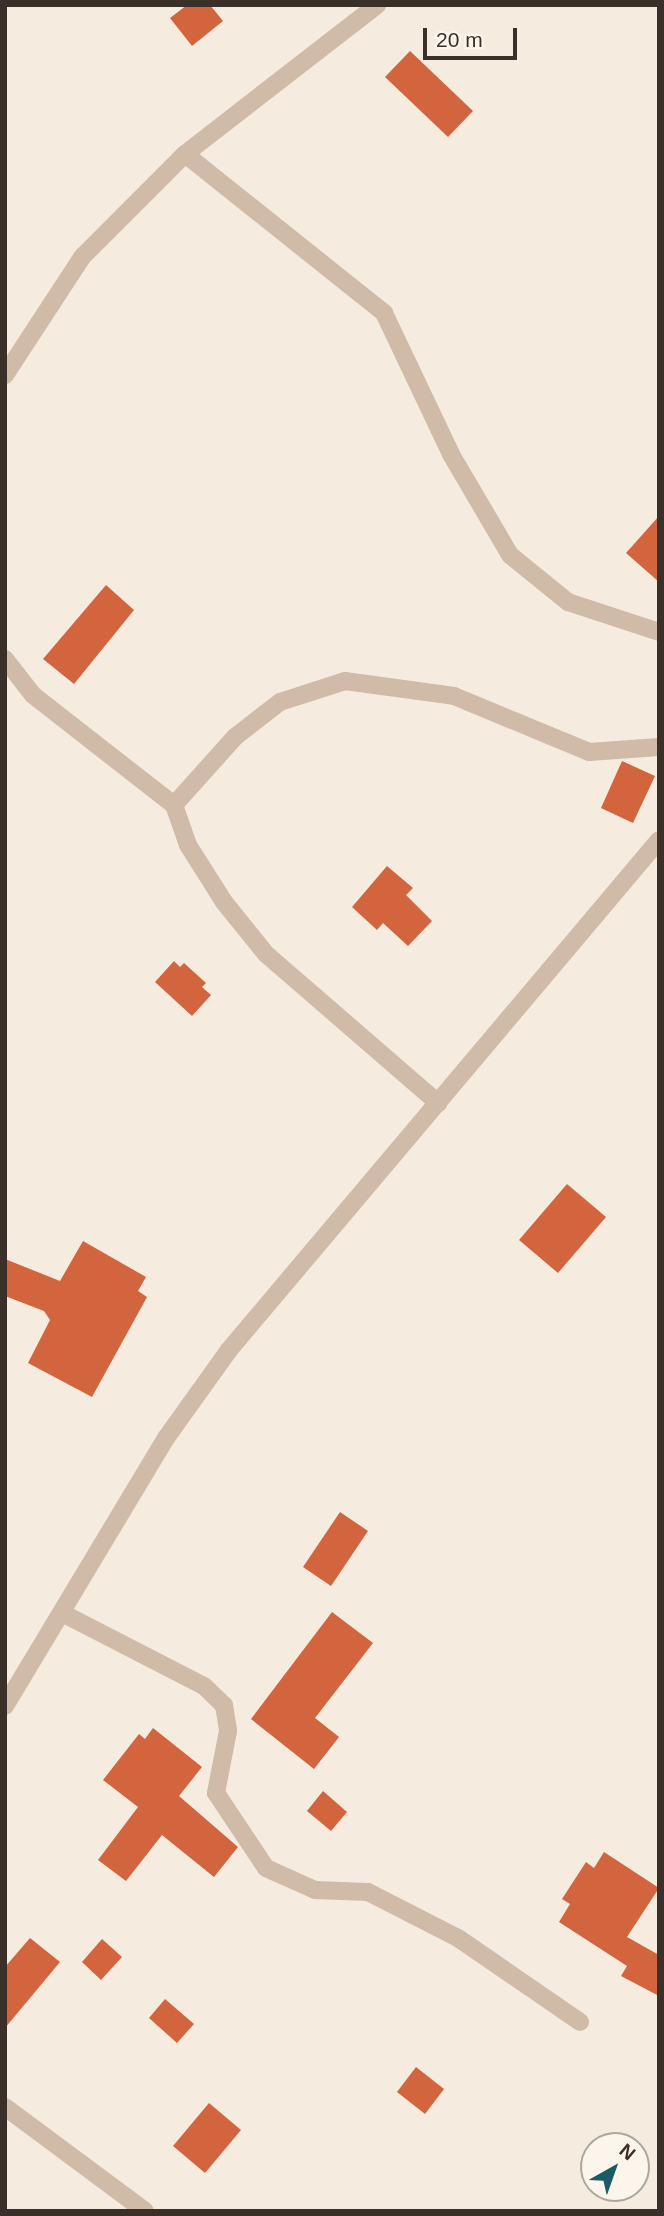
<!DOCTYPE html>
<style>
body{margin:0}
#map{position:relative;width:664px;height:2216px;overflow:hidden;background:#f5ebde;font-family:Arial,sans-serif}
div>[style]{position:absolute}
[style*='--x']{left:calc(var(--x)*1px);top:calc(var(--y)*1px);width:calc(var(--w)*1px);rotate:calc(var(--a)*1deg)}
.building>*{inset:0;background:#d3653e}
.minor>*{height:18px;margin:-9px;padding:0 9px;transform-origin:9px;border-radius:9px;background:#cfbba8}
span{translate:-50% -50%;white-space:nowrap;text-align:center;line-height:1.15;-webkit-text-stroke:5px #fcf5eb;paint-order:stroke}
.frame{position:absolute;inset:0;border:7px solid #3b2f29;pointer-events:none}
.north{position:absolute;left:580px;top:2132px;width:70px;height:70px;box-sizing:border-box;background:#fcf5eb;border:2px solid #afa69d;border-radius:50%;rotate:40deg;font-size:19px;font-weight:700;line-height:28px;text-align:center;color:#3b2f29}
.north::after{content:'';display:block;margin:auto;width:24px;height:32px;background:#195c63;clip-path:polygon(50% 0,100% 100%,50% 72%,0 100%)}
.scale{position:absolute;left:423px;top:28px;width:94px;height:32px;box-sizing:border-box;border:4px solid #3b2f29;border-top:0;padding-left:9px;font-size:21px;line-height:24px;white-space:nowrap;color:#3b2f29;-webkit-text-stroke:5px #fcf5eb;paint-order:stroke}
</style>
<div id="map">
<div class="building">
<div style="clip-path:polygon(187px 5px,210px 5px,223px 21px,192px 46px,170px 18px)"></div>
<div style="clip-path:polygon(410px 51px,473px 111px,448px 137px,385px 77px)"></div>
<div style="clip-path:polygon(659px 516px,659px 582px,626px 553px)"></div>
<div style="clip-path:polygon(106px 585px,134px 610px,74px 684px,43px 659px)"></div>
<div style="clip-path:polygon(622px 761px,655px 776px,633px 823px,601px 808px)"></div>
<div style="clip-path:polygon(387px 866px,413px 888px,406px 895px,432px 921px,408px 946px,383px 923px,377px 930px,352px 907px)"></div>
<div style="clip-path:polygon(174px 961px,180px 967px,184px 963px,206px 983px,202px 987px,211px 995px,192px 1016px,155px 982px)"></div>
<div style="clip-path:polygon(567px 1184px,606px 1217px,558px 1273px,519px 1240px)"></div>
<div style="clip-path:polygon(83px 1241px,146px 1277px,138px 1291px,147px 1297px,92px 1397px,28px 1363px,50px 1320px,44px 1311px,5px 1296px,5px 1259px,60px 1281px)"></div>
<div style="clip-path:polygon(340px 1512px,368px 1531px,331px 1586px,303px 1567px)"></div>
<div style="clip-path:polygon(332px 1612px,373px 1643px,315px 1718px,339px 1737px,314px 1769px,251px 1719px)"></div>
<div style="clip-path:polygon(153px 1728px,202px 1767px,179px 1796px,238px 1847px,214px 1877px,162px 1835px,126px 1881px,98px 1860px,138px 1807px,103px 1780px,139px 1734px,145px 1739px)"></div>
<div style="clip-path:polygon(323px 1791px,347px 1812px,331px 1831px,307px 1811px)"></div>
<div style="clip-path:polygon(604px 1852px,659px 1888px,627px 1937px,659px 1955px,659px 1996px,621px 1976px,627px 1966px,559px 1922px,570px 1904px,562px 1899px,586px 1862px,594px 1868px)"></div>
<div style="clip-path:polygon(30px 1938px,60px 1962px,5px 2028px,5px 1967px)"></div>
<div style="clip-path:polygon(102px 1939px,122px 1957px,101px 1980px,82px 1962px)"></div>
<div style="clip-path:polygon(165px 1999px,194px 2024px,177px 2043px,149px 2018px)"></div>
<div style="clip-path:polygon(416px 2067px,444px 2089px,425px 2114px,397px 2092px)"></div>
<div style="clip-path:polygon(209px 2103px,241px 2130px,205px 2173px,173px 2146px)"></div>
</div>
<div class="minor">
<div style="--x:185;--y:154;--w:255;--a:38.6"></div>
<div style="--x:384;--y:313;--w:158;--a:64.6"></div>
<div style="--x:452;--y:456;--w:115;--a:59.6"></div>
<div style="--x:510;--y:555;--w:75;--a:39"></div>
<div style="--x:568;--y:602;--w:96;--a:18.2"></div>
<div style="--x:5;--y:375;--w:142;--a:-56.8"></div>
<div style="--x:83;--y:256;--w:144;--a:-45"></div>
<div style="--x:185;--y:154;--w:243;--a:-37.8"></div>
<div style="--x:5;--y:659;--w:46;--a:52.1"></div>
<div style="--x:33;--y:695;--w:179;--a:38"></div>
<div style="--x:174;--y:805;--w:42;--a:70.7"></div>
<div style="--x:188;--y:845;--w:67;--a:57.7"></div>
<div style="--x:224;--y:902;--w:67;--a:51.1"></div>
<div style="--x:266;--y:954;--w:228;--a:40.9"></div>
<div style="--x:174;--y:805;--w:91;--a:-48.1"></div>
<div style="--x:235;--y:737;--w:57;--a:-37.9"></div>
<div style="--x:280;--y:702;--w:68;--a:-17.9"></div>
<div style="--x:345;--y:681;--w:110;--a:7.8"></div>
<div style="--x:454;--y:696;--w:146;--a:22.5"></div>
<div style="--x:589;--y:752;--w:70;--a:-4.1"></div>
<div style="--x:62;--y:1613;--w:160;--a:27.2"></div>
<div style="--x:204;--y:1686;--w:28;--a:44"></div>
<div style="--x:224;--y:1705;--w:26;--a:81"></div>
<div style="--x:228;--y:1731;--w:63;--a:101"></div>
<div style="--x:216;--y:1793;--w:90;--a:56.3"></div>
<div style="--x:266;--y:1868;--w:54;--a:24.2"></div>
<div style="--x:315;--y:1890;--w:53;--a:2.2"></div>
<div style="--x:368;--y:1892;--w:101;--a:27.1"></div>
<div style="--x:458;--y:1938;--w:148;--a:34.5"></div>
<div style="--x:5;--y:1706;--w:313;--a:-59"></div>
<div style="--x:166;--y:1438;--w:108;--a:-54.4"></div>
<div style="--x:229;--y:1350;--w:667;--a:-49.86"></div>
<div style="--x:5;--y:2107;--w:174;--a:36.6"></div>
</div>
<div class="frame"></div>
<div class="north">N</div>
<div class="scale">20 m</div>
</div>
